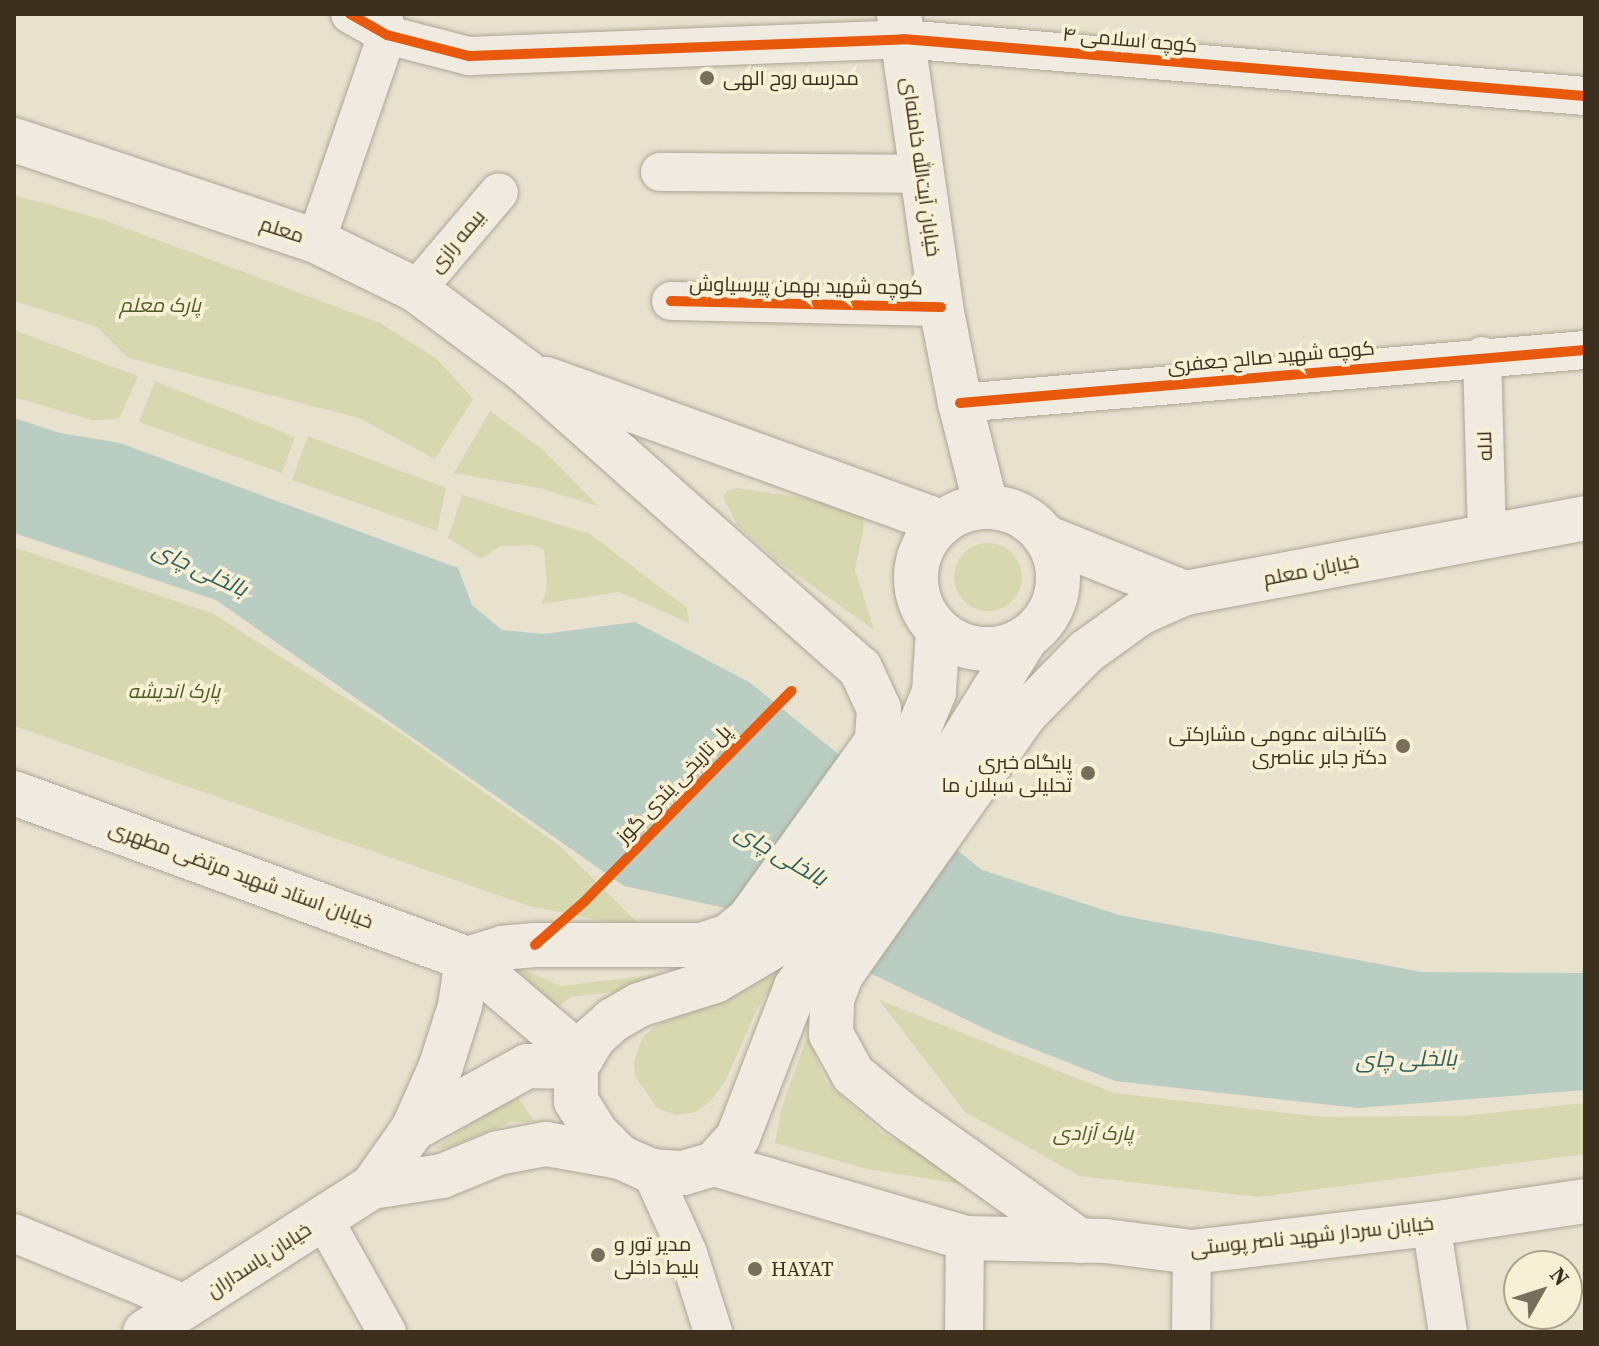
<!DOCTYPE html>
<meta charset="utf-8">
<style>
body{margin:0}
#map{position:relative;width:1599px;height:1346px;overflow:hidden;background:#e8e1ce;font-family:"Source Serif 4",Cairo,serif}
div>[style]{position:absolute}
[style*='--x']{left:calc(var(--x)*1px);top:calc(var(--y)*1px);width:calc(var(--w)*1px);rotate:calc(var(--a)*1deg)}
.green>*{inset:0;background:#d6d8b0}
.round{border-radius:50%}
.water>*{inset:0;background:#bacdc2}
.roads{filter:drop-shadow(0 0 2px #ada697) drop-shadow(0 0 2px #ada697)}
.minor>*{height:38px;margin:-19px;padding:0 19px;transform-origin:19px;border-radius:19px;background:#efebe1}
.secondary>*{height:44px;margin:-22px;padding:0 22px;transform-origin:22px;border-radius:22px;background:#efebe1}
.secondary>.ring{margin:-22px;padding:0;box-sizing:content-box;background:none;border:44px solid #efebe1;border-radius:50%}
.cycleway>*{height:10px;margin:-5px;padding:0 5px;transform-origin:5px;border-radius:5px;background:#e8590c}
.dots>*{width:22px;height:22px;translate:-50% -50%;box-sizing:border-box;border:4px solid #f8f0d5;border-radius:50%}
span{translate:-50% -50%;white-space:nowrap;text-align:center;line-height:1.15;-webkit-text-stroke:7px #f8f0d5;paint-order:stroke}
.street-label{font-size:20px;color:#3d2f1e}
.poi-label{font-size:20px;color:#3d2f1e}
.left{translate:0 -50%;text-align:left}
.right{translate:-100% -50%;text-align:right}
.park-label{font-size:20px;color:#4a5b23;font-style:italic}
.water-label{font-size:22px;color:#2c5e5d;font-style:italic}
.frame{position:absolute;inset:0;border:16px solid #3d2f1e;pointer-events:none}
.north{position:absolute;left:1503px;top:1250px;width:80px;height:80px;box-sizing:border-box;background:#f8f0d5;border:2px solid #ada38c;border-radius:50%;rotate:51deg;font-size:22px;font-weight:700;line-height:32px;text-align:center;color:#3d2f1e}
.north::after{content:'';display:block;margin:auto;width:28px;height:36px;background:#796d5c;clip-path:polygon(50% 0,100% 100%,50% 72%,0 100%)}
</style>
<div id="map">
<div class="green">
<div style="clip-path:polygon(14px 195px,104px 220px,380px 323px,437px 359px,473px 399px,435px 459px,359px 418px,128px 358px,97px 327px,14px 301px)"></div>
<div style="clip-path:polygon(14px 330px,138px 376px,119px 419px,92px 420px,14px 397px)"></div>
<div style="clip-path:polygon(155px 381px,295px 437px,282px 473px,139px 422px)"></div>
<div style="clip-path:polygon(490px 411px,543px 450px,598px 506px,539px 488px,454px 473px)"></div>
<div style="clip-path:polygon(308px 436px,446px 488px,437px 531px,292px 480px)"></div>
<div style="clip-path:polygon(737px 488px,860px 507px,864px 526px,855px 570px,874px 630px,776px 560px,738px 526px,723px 498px,727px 491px)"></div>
<div style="clip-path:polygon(462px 495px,590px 534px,687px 608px,689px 623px,619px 592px,542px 604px,547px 586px,544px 550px,533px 545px,501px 546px,481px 559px,448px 538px)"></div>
<div class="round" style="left:954px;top:543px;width:68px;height:68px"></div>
<div style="clip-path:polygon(14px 547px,212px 613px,399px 732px,560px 846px,644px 929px,529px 906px,14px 726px)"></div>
<div style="clip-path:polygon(794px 956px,758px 1007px,725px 1082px,711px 1100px,696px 1112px,676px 1115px,657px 1108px,635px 1076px,634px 1063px,642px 1038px,655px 1026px,730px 994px)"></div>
<div style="clip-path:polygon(513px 965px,561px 986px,660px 974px,620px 991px,571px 997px,554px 1010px)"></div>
<div style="clip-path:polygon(879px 1000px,1114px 1093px,1323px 1117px,1461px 1116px,1585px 1103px,1585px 1154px,1258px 1197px,1080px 1176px,965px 1112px)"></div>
<div style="clip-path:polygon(812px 1023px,816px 1059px,826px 1082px,882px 1133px,962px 1173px,961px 1184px,868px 1169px,775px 1143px,781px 1110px)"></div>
<div style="clip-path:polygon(518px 1098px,535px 1122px,512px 1122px,449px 1147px,434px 1149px,492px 1109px)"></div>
</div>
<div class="water">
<div style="clip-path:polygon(14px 418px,60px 433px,120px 443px,458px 568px,472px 605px,502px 630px,543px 634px,635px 622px,749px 682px,982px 870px,1119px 915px,1422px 972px,1585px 973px,1585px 1090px,1358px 1108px,1115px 1081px,996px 1034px,744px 912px,624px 886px,216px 600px,14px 533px)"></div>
</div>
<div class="roads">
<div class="minor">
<div style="--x:350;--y:14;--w:43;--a:29.6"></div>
<div style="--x:387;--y:35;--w:85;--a:14.4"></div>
<div style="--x:469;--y:56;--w:434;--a:-2.2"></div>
<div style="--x:903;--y:39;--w:684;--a:4.78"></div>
<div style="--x:660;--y:172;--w:262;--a:0.4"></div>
<div style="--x:316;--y:241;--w:218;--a:-71"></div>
<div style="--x:387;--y:35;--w:21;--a:-101"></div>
<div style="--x:416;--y:290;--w:128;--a:-49.7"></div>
<div style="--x:671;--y:301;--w:270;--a:1.3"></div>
<div style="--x:1482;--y:356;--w:181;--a:88.4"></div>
<div style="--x:960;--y:403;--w:627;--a:-4.85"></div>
<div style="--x:651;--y:1171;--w:90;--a:65.7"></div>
<div style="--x:688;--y:1253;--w:83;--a:72.4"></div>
<div style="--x:323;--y:1218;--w:131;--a:60.7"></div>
<div style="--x:1431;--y:1224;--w:109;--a:81.1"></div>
<div style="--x:14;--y:1233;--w:188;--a:22.5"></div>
<div style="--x:964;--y:1332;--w:94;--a:-89.4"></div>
<div style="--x:1191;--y:1332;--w:80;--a:-89.3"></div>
</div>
<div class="secondary">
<div style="--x:899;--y:14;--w:296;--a:81.8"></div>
<div style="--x:941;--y:307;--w:98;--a:78.8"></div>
<div style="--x:960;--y:403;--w:106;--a:75.8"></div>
<div style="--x:14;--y:140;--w:318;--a:18.5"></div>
<div style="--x:316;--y:241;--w:111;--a:26.1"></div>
<div style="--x:416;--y:290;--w:136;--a:36.6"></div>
<div style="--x:525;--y:371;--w:448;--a:41.6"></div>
<div style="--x:860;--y:668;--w:45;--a:65.1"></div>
<div style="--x:879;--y:709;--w:32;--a:94"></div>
<div style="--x:877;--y:741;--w:219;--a:125.7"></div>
<div style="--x:749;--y:919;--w:26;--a:140"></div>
<div style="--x:729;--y:936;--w:29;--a:162"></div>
<div style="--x:701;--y:945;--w:166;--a:180"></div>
<div style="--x:535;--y:945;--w:32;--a:175"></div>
<div style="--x:503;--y:948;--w:38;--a:163"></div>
<div style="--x:546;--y:379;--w:421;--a:19.9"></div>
<div class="ring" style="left:916px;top:507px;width:98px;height:98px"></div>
<div style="--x:1045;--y:537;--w:151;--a:21.8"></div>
<div style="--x:1185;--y:593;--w:407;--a:-10.6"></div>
<div style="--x:938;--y:630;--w:62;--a:93.7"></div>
<div style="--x:934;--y:692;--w:76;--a:112.5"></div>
<div style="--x:905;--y:762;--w:210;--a:125.1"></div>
<div style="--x:784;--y:934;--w:21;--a:135"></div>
<div style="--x:769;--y:949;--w:63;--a:149.3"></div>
<div style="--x:715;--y:981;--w:80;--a:162.5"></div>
<div style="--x:639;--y:1005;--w:30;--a:150"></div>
<div style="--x:613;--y:1020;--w:25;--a:138"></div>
<div style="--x:594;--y:1037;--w:35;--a:121"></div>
<div style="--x:576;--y:1067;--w:34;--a:90"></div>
<div style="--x:576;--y:1101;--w:36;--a:58"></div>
<div style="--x:595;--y:1132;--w:35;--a:45"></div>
<div style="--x:620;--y:1157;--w:34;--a:24"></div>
<div style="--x:651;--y:1171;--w:32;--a:4"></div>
<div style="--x:683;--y:1173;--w:32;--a:-16"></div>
<div style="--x:714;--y:1164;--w:36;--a:-48"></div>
<div style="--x:738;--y:1137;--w:161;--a:-68.9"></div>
<div style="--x:796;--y:987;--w:246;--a:-55.6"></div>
<div style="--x:935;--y:784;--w:173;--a:-58"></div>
<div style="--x:14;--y:793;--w:482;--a:20.1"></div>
<div style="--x:467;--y:959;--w:151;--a:40.4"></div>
<div style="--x:413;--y:1129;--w:69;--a:-66"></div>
<div style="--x:441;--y:1066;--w:63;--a:-72.4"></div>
<div style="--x:460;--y:1006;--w:48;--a:-81.5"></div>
<div style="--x:714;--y:1164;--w:262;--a:16.4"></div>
<div style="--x:965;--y:1238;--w:140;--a:1.2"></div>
<div style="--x:1105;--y:1241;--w:88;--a:7.2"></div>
<div style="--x:1192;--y:1252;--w:241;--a:-6.7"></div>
<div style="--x:1431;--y:1224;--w:156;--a:-8.5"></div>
<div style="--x:372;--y:1187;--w:71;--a:-8.9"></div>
<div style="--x:442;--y:1176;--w:61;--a:-22.3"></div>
<div style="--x:498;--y:1153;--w:49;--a:-10.6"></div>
<div style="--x:546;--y:1144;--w:75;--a:10"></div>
<div style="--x:1080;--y:1241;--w:222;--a:-144.5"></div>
<div style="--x:899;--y:1112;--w:60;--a:-140.4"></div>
<div style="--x:853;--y:1074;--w:46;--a:-118.8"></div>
<div style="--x:831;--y:1034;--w:35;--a:-88"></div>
<div style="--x:832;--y:999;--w:26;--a:-69"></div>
<div style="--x:841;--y:975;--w:319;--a:-54.8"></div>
<div style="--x:1025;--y:714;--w:88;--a:-45.5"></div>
<div style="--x:1087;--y:651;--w:65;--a:-35.6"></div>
<div style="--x:1140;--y:613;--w:49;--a:-24"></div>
<div style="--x:145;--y:1332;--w:269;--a:-32.6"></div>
<div style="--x:372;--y:1187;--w:71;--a:-54.7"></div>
<div style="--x:413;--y:1129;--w:130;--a:-28.9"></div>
<div style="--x:527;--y:1066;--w:49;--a:1.2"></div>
</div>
</div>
<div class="cycleway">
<div style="--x:350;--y:14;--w:43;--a:29.6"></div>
<div style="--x:387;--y:35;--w:85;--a:14.4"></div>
<div style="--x:469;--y:56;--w:434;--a:-2.2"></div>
<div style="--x:903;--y:39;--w:684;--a:4.78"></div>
<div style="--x:671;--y:301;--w:270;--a:1.3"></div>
<div style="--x:960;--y:403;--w:627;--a:-4.85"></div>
<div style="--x:535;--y:945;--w:65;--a:-41.3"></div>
<div style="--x:584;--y:902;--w:296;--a:-45.5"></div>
</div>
<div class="dots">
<div style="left:707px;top:78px;background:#796d5c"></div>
<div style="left:1403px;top:746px;background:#796d5c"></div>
<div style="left:1088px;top:773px;background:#796d5c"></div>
<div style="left:598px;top:1255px;background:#796d5c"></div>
<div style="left:755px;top:1269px;background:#796d5c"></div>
</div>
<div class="street-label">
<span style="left:1130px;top:40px;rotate:5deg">کوچه اسلامی ۴</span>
<span style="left:921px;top:167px;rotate:82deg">خیابان آیت‌الله خامنه‌ای</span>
<span style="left:282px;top:230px;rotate:18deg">معلم</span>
<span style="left:457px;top:241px;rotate:-50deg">بیمه رازی</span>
<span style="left:806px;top:286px;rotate:1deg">کوچه شهید بهمن پیرسیاوش</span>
<span style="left:1271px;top:357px;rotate:-5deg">کوچه شهید صالح جعفری</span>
<span style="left:1485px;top:446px;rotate:-92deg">لاله</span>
<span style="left:1311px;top:570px;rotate:-11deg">خیابان معلم</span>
<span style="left:674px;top:784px;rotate:-46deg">پل تاریخی یئدی گوز</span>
<span style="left:241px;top:875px;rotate:20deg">خیابان استاد شهید مرتضی مطهری</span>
<span style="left:1312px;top:1236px;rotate:-6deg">خیابان سردار شهید ناصر پوستی</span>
<span style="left:259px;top:1260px;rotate:-33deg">خیابان پاسداران</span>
</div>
<div class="poi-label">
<span class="left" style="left:723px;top:78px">مدرسه روح الهی</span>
<span class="right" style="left:1387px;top:746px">کتابخانه عمومی مشارکتی<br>دکتر جابر عناصری</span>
<span class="right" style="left:1072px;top:774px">پایگاه خبری<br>تحلیلی سبلان ما</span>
<span class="left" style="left:614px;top:1256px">مدیر تور و<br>بلیط داخلى</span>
<span class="left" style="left:771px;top:1269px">HAYAT</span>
</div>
<div class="park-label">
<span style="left:160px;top:305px">پارک معلم</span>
<span style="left:174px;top:691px">پارک اندیشه</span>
<span style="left:1093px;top:1133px">پارک آزادی</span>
</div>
<div class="water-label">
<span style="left:200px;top:569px;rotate:25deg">بالخلی چای</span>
<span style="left:781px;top:855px;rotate:30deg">بالخلی چای</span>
<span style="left:1406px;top:1059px;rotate:-1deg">بالخلی چای</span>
</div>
<div class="frame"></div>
<div class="north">N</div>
</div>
